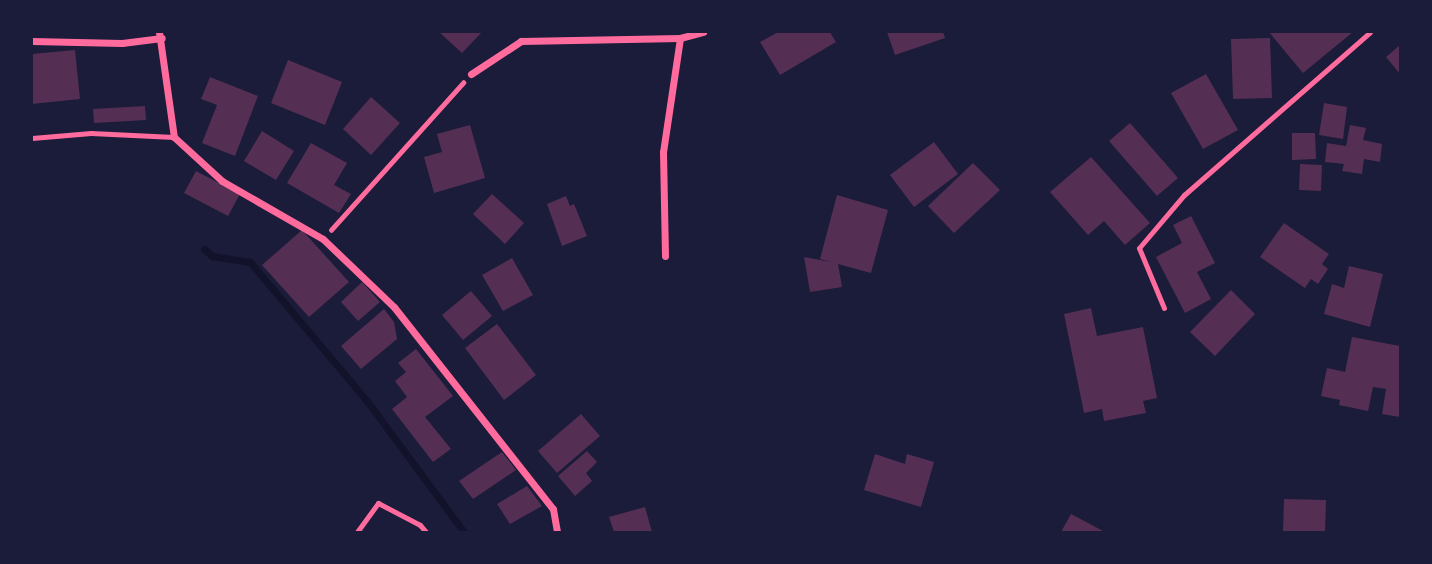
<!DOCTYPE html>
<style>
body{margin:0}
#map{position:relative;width:1432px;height:564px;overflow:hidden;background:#1b1b3a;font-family:"Space Grotesk",sans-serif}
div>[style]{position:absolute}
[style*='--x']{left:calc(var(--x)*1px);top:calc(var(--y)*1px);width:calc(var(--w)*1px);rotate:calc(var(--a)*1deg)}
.stream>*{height:7px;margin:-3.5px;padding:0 3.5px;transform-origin:3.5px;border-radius:3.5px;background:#12122b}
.building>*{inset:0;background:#542f53}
.path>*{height:4.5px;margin:-2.25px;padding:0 2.25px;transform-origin:2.25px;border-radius:2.25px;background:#ff6b9d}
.service>*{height:5px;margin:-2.5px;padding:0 2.5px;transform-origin:2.5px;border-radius:2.5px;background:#ff6b9d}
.minor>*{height:7px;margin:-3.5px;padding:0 3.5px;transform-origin:3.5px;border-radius:3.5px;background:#ff6b9d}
span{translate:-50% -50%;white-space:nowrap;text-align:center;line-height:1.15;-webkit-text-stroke:5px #1b1b3a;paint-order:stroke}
.frame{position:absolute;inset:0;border:33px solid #1b1b3a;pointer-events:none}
</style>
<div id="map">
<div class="stream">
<div style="--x:204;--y:249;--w:11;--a:41"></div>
<div style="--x:212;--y:256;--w:38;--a:9"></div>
<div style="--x:250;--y:262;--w:182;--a:49.9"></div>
<div style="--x:367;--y:401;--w:163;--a:53.5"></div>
</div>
<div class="building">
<div style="clip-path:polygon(439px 32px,482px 32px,462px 53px)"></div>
<div style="clip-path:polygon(778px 32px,830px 32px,836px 42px,780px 75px,760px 42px)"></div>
<div style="clip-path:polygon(887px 32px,943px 32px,945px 38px,895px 55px)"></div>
<div style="clip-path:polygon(1269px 32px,1353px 32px,1303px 73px)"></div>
<div style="clip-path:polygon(1270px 38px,1272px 98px,1233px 99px,1231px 39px)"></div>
<div style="clip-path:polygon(1400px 45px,1400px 74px,1386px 57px)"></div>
<div style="clip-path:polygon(75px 50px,80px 99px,32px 104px,32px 54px)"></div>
<div style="clip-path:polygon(288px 60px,342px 82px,325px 125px,271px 103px)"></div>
<div style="clip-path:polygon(1206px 74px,1238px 130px,1203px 149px,1171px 93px)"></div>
<div style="clip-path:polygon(210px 77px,258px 96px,235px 156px,202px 143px,217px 105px,201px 99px)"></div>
<div style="clip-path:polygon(371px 97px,400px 123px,371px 155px,343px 129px)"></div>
<div style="clip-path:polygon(1324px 103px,1347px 107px,1343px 139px,1319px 135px)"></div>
<div style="clip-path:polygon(145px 106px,146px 120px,94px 123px,93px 109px)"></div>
<div style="clip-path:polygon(1130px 123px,1178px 178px,1157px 196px,1109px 141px)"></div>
<div style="clip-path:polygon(470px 125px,485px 178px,434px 193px,424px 157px,442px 152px,437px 134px)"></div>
<div style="clip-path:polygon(1350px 125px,1366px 128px,1363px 140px,1382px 144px,1380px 162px,1364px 159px,1362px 174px,1342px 171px,1344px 164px,1325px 162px,1327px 143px,1346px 146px)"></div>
<div style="clip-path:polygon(262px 131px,294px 151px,276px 180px,244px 161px)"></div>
<div style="clip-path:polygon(1292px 133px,1315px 133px,1316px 159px,1292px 160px)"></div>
<div style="clip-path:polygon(934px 142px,958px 174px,914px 207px,890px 175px)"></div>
<div style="clip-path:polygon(311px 143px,347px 163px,334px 185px,351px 194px,339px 213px,287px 183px)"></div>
<div style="clip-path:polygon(1091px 157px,1150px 223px,1125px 245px,1104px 221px,1088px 235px,1050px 192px)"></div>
<div style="clip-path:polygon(973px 163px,1000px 190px,954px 233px,928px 206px)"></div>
<div style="clip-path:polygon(1300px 164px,1322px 165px,1321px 191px,1299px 190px)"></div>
<div style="clip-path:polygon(196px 171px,240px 194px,228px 216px,184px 193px)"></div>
<div style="clip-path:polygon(492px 194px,524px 223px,505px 244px,473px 214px)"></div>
<div style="clip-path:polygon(837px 195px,888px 210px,871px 273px,838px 264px,842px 287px,810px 292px,804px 257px,831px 262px,820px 259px)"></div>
<div style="clip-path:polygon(566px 196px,570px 206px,574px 204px,587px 236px,562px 246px,547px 204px)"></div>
<div style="clip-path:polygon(1191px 216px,1215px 263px,1197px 272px,1211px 299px,1185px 313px,1156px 257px,1182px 243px,1173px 225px)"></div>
<div style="clip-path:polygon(1284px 223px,1329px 254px,1322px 264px,1328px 269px,1318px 284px,1311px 279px,1305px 288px,1260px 257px)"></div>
<div style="clip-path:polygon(302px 230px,349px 282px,309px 317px,262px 265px)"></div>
<div style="clip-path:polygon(512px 258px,533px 295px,503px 311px,482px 275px)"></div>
<div style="clip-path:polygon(1349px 266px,1383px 274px,1370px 327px,1324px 314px,1332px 284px,1344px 288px)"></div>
<div style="clip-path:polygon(362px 282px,380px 302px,358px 321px,341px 302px)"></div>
<div style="clip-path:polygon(1231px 290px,1255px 314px,1215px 356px,1190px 332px)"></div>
<div style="clip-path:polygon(471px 291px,492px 316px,463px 340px,442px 315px)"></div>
<div style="clip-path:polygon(1091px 308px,1097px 336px,1143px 327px,1157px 398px,1143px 401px,1146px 413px,1104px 421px,1102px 409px,1084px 413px,1064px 314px)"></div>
<div style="clip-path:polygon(384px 309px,394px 322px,397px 339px,361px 369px,341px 346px)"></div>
<div style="clip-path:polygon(497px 324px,536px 375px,504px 400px,465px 348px)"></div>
<div style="clip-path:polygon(1352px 337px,1400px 346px,1400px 417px,1382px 414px,1386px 389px,1373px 387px,1368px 411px,1339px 405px,1340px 400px,1321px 396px,1327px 368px,1345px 372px)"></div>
<div style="clip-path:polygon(416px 349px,453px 396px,425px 417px,451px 449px,433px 462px,392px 409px,407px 397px,395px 381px,406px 372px,398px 363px)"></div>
<div style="clip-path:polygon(581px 414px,600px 436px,557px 473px,538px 451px)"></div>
<div style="clip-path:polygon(587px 451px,597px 462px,586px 473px,592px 481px,575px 496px,558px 476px)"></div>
<div style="clip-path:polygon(502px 452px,516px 470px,473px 499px,459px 481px)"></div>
<div style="clip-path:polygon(875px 454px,905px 464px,907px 454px,934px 462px,921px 507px,864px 490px)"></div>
<div style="clip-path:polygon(527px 486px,542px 506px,510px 524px,497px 504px)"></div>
<div style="clip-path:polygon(1284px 499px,1326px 500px,1325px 532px,1283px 532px)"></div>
<div style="clip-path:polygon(645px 507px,652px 532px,614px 532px,609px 517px)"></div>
<div style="clip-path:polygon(1071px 514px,1105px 532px,1061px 532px)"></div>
</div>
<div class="path">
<div style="--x:331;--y:230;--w:198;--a:-48.1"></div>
</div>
<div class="service">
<div style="--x:32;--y:138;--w:59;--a:-4.8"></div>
<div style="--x:91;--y:133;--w:83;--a:2.8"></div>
<div style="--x:1164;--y:308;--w:65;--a:-112.6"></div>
<div style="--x:1139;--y:248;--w:70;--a:-49.7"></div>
<div style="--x:1184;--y:195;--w:247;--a:-41.2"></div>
<div style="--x:357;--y:532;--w:36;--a:-54"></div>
<div style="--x:378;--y:503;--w:47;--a:27.6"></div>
<div style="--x:420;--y:525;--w:9;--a:49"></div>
</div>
<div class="minor">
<div style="--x:159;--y:32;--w:106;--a:81.9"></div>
<div style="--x:174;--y:137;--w:65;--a:42.5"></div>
<div style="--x:222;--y:181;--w:116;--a:29.9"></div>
<div style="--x:323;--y:239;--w:98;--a:43.8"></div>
<div style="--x:394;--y:307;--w:257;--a:51.8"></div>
<div style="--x:553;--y:509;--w:23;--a:80"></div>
<div style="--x:32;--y:41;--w:90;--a:1.3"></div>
<div style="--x:122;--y:43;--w:40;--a:-7.1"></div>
<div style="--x:471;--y:74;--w:60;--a:-33.4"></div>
<div style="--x:521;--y:41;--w:159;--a:-1.1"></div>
<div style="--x:680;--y:38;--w:24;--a:-15"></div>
<div style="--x:665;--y:256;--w:104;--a:-91.1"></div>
<div style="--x:663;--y:152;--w:115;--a:-81.5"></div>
</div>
<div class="frame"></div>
</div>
